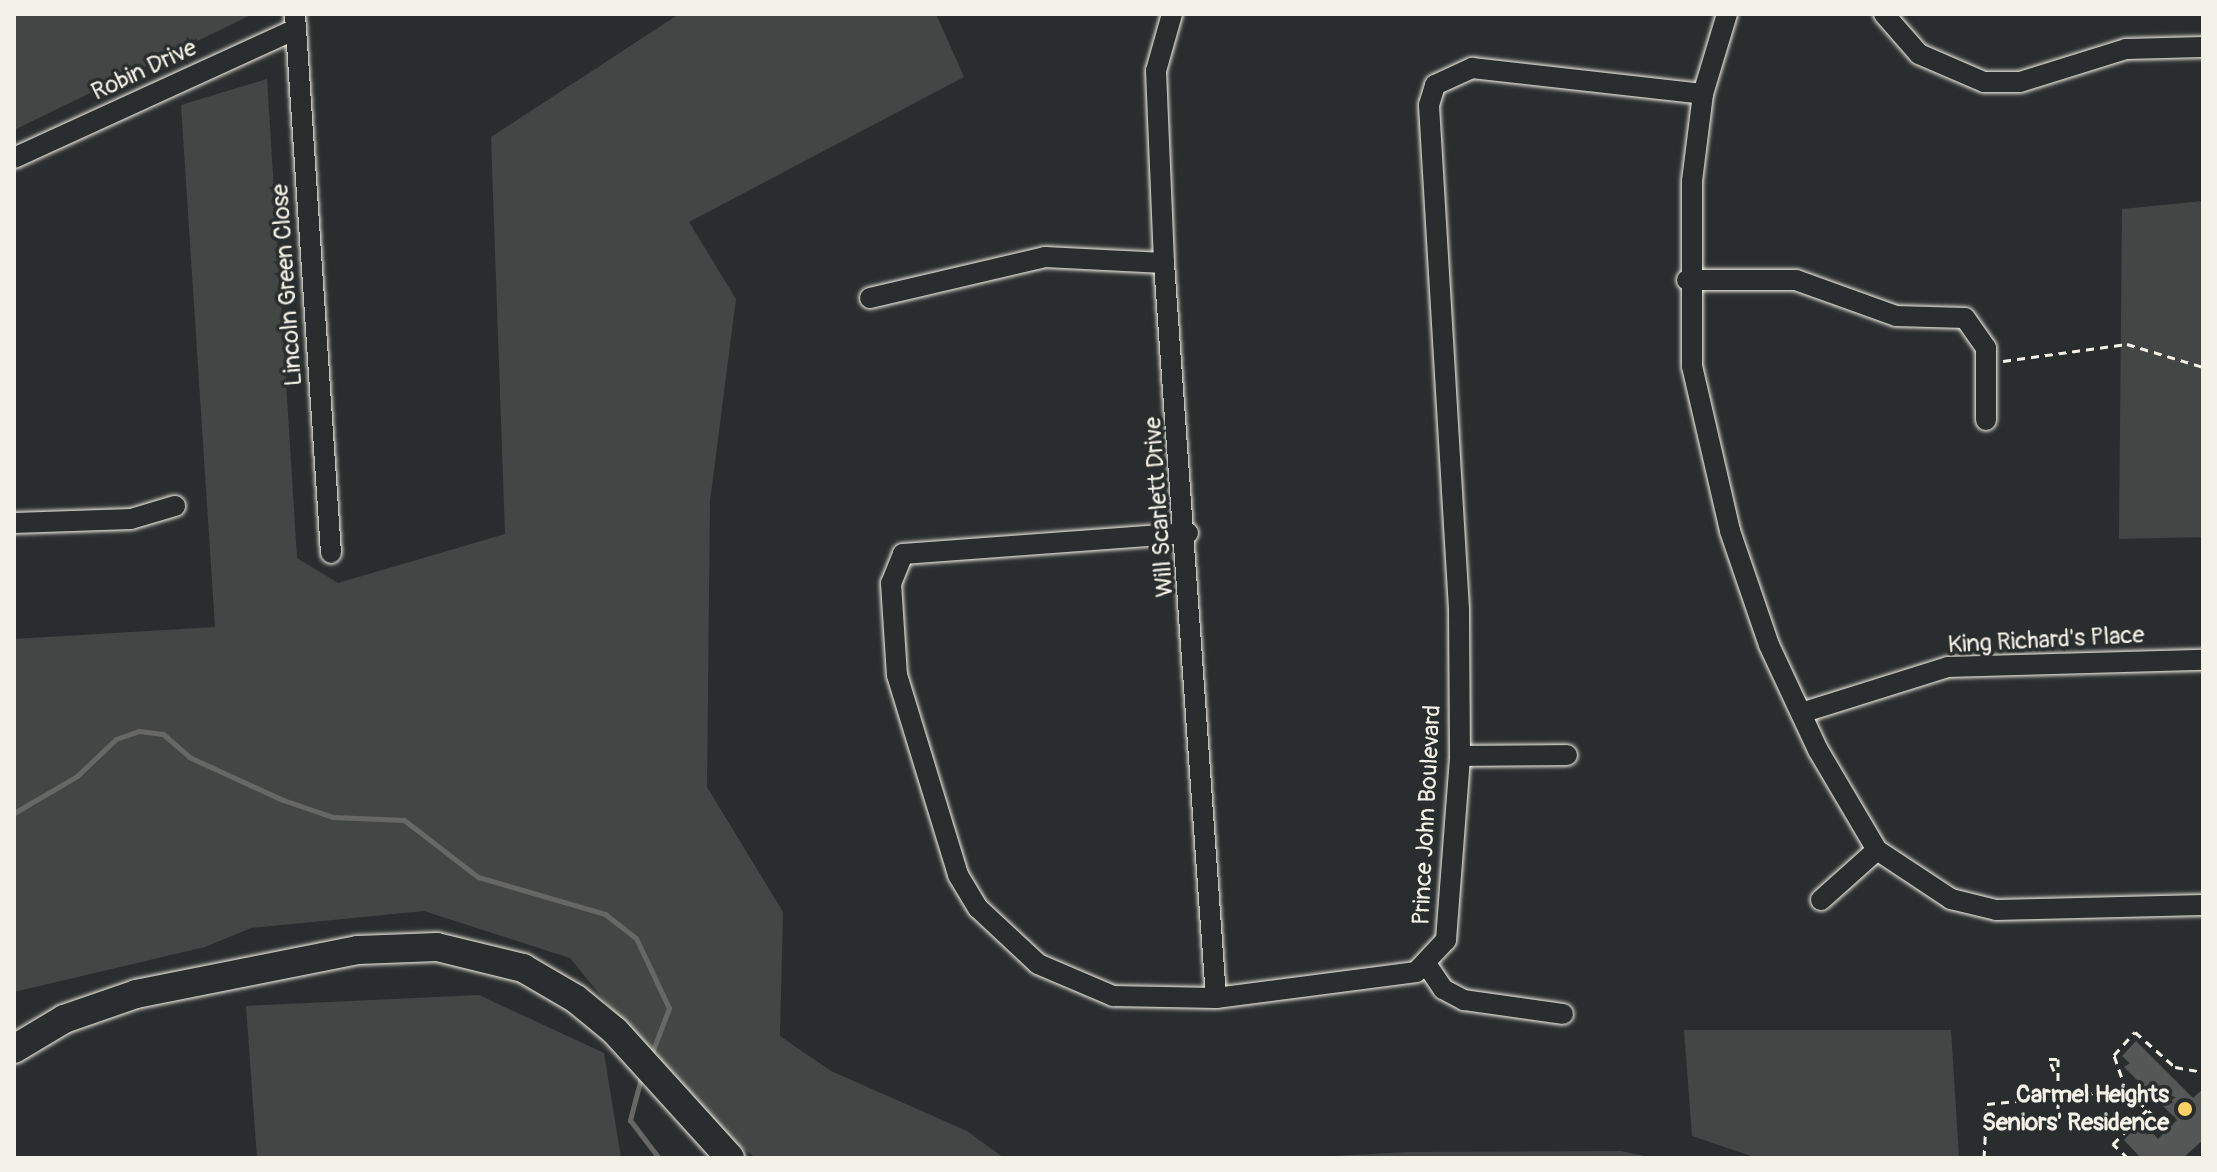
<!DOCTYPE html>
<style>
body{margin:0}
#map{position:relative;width:2217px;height:1172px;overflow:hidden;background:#2a2d2e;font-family:Pangolin,sans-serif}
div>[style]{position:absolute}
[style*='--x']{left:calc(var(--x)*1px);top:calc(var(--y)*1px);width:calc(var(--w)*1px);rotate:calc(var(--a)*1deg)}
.green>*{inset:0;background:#444645}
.stream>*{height:5px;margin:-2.5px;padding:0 2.5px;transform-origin:2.5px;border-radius:2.5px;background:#676866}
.building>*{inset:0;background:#555756}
.path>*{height:3px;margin-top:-1.5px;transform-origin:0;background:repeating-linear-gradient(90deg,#f4f1e8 0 8px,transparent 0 14px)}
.roads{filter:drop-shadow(0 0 2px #f4f1e8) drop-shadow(0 0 2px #f4f1e8)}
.street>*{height:20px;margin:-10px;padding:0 10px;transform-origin:10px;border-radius:10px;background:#2a2d2e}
.secondary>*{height:28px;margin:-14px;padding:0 14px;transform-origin:14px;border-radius:14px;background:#2a2d2e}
.dots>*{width:22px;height:22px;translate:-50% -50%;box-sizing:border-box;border:4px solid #2a2d2e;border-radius:50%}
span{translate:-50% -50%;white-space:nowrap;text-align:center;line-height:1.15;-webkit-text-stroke:7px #2a2d2e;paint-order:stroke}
.street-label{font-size:24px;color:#f4f1e8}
.poi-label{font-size:24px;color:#f4f1e8;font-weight:700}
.right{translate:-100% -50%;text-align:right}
.frame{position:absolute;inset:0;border:16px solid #f4f1e8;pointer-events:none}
</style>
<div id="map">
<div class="green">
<div style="clip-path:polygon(14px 14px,253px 14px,14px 130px)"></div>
<div style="clip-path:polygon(679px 14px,936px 14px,964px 77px,689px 222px,736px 299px,710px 501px,707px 787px,783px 912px,780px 1036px,831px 1071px,967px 1131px,1004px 1158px,756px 1158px,699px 1116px,570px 958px,424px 911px,251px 928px,205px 947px,14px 992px,14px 639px,215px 627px,181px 105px,267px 79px,297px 558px,338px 583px,505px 534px,491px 137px)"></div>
<div style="clip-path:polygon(2203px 201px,2203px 537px,2119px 539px,2122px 209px)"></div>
<div style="clip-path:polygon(479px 995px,604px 1053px,621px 1158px,257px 1158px,246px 1006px)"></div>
<div style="clip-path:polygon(1684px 1030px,1951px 1030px,1959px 1158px,1757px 1158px,1692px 1136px)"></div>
<div style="clip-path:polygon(1621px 1151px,1654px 1158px,1293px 1158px,1408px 1152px)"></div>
</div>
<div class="stream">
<div style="--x:14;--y:813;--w:73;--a:-30.4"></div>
<div style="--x:77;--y:776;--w:54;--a:-43.5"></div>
<div style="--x:116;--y:739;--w:24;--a:-19"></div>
<div style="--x:139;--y:731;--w:24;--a:7"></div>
<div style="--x:163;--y:734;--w:35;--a:41"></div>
<div style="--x:189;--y:757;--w:103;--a:24.6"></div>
<div style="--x:283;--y:800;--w:53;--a:18.8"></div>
<div style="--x:333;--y:817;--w:71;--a:2.4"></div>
<div style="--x:404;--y:820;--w:93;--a:37.6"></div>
<div style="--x:478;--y:877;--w:132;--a:16.2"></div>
<div style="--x:605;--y:914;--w:39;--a:38"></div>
<div style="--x:636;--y:938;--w:77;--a:64.8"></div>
<div style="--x:669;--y:1008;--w:53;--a:110.8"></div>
<div style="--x:642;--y:1074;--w:48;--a:104.6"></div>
<div style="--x:630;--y:1120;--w:48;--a:52.7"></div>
</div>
<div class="building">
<div style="clip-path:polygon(2136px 1041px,2193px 1098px,2203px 1089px,2203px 1140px,2183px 1158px,2141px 1158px,2124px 1140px,2142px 1121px,2158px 1139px,2177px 1120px,2124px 1067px,2130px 1063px,2122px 1056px)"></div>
</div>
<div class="path">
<div style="--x:2003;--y:361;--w:125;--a:-7.8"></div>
<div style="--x:2127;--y:344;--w:79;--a:16.8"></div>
<div style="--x:2054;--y:1071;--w:13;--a:-113"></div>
<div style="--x:2049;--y:1059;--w:9;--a:0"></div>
<div style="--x:2058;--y:1059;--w:65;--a:90"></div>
<div style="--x:2154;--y:1116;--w:38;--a:-137"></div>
<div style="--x:2126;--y:1090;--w:37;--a:-109"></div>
<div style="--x:2114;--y:1055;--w:31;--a:-48"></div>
<div style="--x:2135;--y:1032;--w:53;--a:41.2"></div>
<div style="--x:2175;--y:1067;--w:28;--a:10"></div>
<div style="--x:1984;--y:1158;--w:54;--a:-86.8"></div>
<div style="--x:1987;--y:1104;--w:140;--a:-5.8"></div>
<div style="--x:2128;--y:1158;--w:21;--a:-137"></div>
<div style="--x:2113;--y:1144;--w:48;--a:-45"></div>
</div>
<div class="roads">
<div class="street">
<div style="--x:295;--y:14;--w:540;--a:86.18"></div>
<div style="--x:1172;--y:14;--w:59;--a:105.7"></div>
<div style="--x:1156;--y:71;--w:192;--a:87.6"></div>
<div style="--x:1164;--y:263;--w:737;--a:85.95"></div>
<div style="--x:1727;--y:14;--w:84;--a:106.7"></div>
<div style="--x:1703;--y:94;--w:88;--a:97.2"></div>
<div style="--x:1692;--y:181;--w:185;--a:90"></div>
<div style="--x:1692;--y:366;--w:169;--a:77"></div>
<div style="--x:1730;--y:531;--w:120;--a:71.1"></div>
<div style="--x:1769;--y:645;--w:116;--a:65"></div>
<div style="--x:1818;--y:750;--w:116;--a:59.5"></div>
<div style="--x:1877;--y:850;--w:89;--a:33.5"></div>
<div style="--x:1951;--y:899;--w:46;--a:13.7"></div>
<div style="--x:1996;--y:910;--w:207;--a:-1.4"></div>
<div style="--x:1884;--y:14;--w:53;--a:48.8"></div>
<div style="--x:1919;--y:54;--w:71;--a:23.3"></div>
<div style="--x:1984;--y:82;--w:36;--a:0"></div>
<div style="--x:2020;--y:82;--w:111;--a:-17.3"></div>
<div style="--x:2126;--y:49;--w:77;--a:-1.5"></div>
<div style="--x:14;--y:158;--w:310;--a:-24.6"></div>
<div style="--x:1687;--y:280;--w:109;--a:0"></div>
<div style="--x:1796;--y:280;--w:106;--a:19.8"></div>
<div style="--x:1896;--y:316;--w:69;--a:1.7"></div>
<div style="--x:1965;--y:318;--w:37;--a:55"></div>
<div style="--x:1986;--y:348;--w:72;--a:90"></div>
<div style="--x:870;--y:298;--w:180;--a:-13.2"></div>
<div style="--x:1045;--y:257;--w:119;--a:2.9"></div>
<div style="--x:14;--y:523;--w:117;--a:-2"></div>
<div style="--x:131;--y:519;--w:46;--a:-16.5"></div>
<div style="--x:1188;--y:533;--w:286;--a:175.8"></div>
<div style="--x:903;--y:554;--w:31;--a:112"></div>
<div style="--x:891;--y:583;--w:92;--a:86.3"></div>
<div style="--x:897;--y:675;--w:209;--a:73"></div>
<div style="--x:958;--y:875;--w:39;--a:59"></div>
<div style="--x:978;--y:908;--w:82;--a:43"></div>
<div style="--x:1038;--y:964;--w:82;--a:23.1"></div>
<div style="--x:1113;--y:996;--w:103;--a:1.1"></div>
<div style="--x:1216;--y:998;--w:202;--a:-7.4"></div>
<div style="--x:1416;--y:972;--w:44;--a:-46.8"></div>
<div style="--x:1446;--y:940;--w:185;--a:-85.6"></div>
<div style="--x:1460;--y:756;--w:147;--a:-90.4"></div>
<div style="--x:1459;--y:609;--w:505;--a:-93.41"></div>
<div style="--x:1429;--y:105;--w:21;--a:-73"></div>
<div style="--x:1435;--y:85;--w:41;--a:-24.7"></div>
<div style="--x:1472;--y:68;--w:232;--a:6.4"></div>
<div style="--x:1801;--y:713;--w:154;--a:-17.4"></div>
<div style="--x:1948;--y:667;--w:255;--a:-1.6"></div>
<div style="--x:1460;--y:756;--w:107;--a:-0.5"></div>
<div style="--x:1821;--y:900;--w:75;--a:-41.8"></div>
<div style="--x:1427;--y:965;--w:29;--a:56"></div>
<div style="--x:1443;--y:989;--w:24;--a:28"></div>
<div style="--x:1464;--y:1000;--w:100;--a:8"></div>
</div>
<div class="secondary">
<div style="--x:14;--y:1049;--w:58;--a:-31"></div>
<div style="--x:64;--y:1019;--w:76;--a:-19.1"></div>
<div style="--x:136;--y:994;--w:226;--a:-11.2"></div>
<div style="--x:358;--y:950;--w:79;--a:-2.2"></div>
<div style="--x:437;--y:947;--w:89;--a:13.7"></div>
<div style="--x:523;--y:968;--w:61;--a:30.3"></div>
<div style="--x:576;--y:999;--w:50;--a:39.4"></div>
<div style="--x:615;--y:1031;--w:171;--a:47.8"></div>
</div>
</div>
<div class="dots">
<div style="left:2185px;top:1109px;background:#ffd166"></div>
</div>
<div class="street-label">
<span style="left:144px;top:70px;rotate:-25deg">Robin Drive</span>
<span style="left:287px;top:285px;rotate:-94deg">Lincoln Green Close</span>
<span style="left:1159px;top:507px;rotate:-94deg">Will Scarlett Drive</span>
<span style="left:2046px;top:640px;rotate:-3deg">King Richard's Place</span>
<span style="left:1427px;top:815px;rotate:-87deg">Prince John Boulevard</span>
</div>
<div class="poi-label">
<span class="right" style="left:2169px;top:1109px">Carmel Heights<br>Seniors' Residence</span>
</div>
<div class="frame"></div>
</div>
